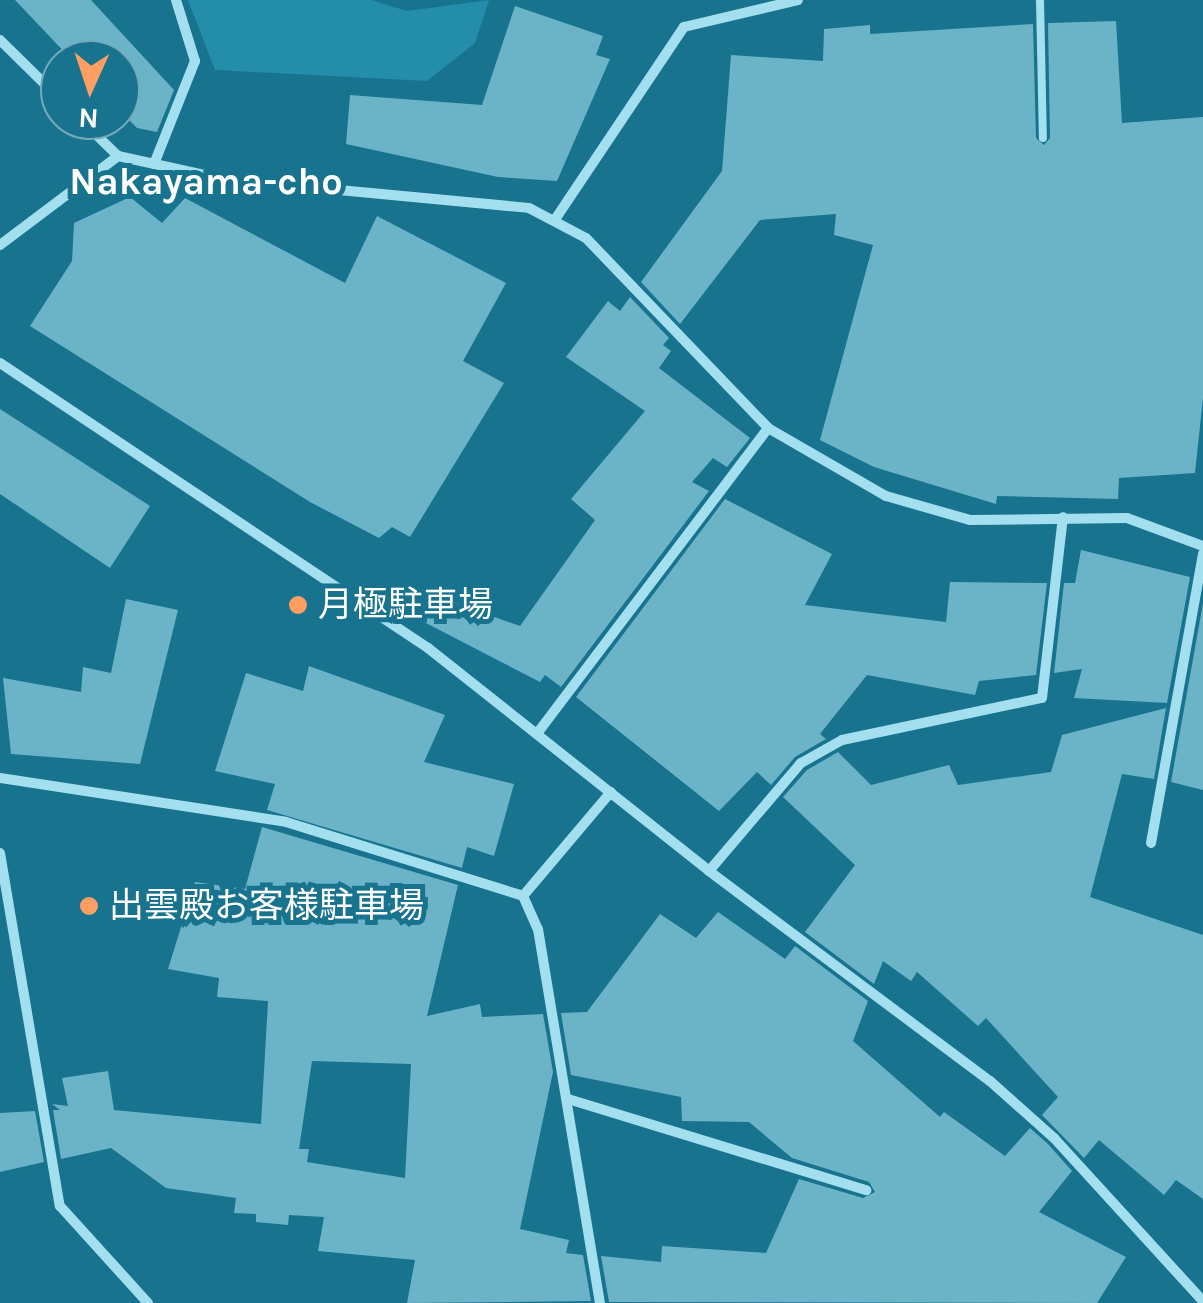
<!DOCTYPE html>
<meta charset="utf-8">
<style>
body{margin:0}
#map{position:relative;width:1203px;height:1303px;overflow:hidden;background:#18738f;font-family:Karla,"Noto Sans JP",sans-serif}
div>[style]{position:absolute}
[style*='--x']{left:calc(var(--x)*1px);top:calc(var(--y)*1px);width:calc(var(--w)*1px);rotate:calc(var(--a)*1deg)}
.green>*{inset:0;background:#238daa}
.building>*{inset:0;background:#6bb3c7}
.lane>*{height:8px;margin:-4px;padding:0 4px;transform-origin:4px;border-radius:4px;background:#a4dfef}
.street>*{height:10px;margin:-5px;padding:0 5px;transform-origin:5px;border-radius:5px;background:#a4dfef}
.dots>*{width:28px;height:28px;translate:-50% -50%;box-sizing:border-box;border:5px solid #18738f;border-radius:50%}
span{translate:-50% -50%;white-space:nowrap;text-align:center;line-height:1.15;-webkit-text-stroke:10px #18738f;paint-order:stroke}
.poi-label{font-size:35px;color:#fff}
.left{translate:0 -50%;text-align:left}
.neighbourhood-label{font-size:38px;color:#fff;font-weight:700}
.north{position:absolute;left:40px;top:40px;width:100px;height:100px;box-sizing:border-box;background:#18738f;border:2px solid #74abbc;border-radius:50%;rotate:183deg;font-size:28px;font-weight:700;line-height:40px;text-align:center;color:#fff}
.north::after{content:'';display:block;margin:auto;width:35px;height:45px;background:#ff9e62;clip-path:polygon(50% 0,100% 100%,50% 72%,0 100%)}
</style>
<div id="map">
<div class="green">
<div style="clip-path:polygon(188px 0,371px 0,407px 11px,489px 0,475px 43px,427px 81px,215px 70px)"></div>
</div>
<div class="building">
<div style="clip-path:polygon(15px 0,91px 0,174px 90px,157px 132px,137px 128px,120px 111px,120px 60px,72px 60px)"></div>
<div style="clip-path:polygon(515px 6px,603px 36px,596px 55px,610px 59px,557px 181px,498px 177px,346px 144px,350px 95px,482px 105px)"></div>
<div style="clip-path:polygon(1116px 21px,1122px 123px,1203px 117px,1203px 398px,1195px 473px,1119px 478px,1118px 499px,997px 496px,996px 504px,874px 467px,820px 440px,873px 245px,834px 235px,836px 214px,760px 220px,680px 324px,641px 282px,722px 171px,731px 55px,823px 61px,824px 29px,870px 25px,870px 34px,1033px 24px,1036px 138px,1044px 145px,1050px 138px,1048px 23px)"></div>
<div style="clip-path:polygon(130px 197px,162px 223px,185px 198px,345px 283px,377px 216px,506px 283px,463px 361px,504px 383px,410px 537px,392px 527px,379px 538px,310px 502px,30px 326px,72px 261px,74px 223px)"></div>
<div style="clip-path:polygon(630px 297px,669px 338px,663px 345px,671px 351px,659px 368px,750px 438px,727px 467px,713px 458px,692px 482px,709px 491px,561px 687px,545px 675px,540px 682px,420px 620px,432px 595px,520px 626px,595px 520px,571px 499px,645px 411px,566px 357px,608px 301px,620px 311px)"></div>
<div style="clip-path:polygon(0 409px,150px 506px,110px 568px,0 494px)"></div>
<div style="clip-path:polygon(725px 499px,832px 554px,805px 605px,946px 622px,950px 582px,1047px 583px,1036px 675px,979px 681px,975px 695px,867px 675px,820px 734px,826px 739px,795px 757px,771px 785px,757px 772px,719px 811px,576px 697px)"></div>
<div style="clip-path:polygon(1081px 550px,1190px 577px,1167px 703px,1074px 698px,1082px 669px,1054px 673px,1064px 583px,1075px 583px)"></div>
<div style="clip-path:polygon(126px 599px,178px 610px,140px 764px,11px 754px,3px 678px,81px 692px,83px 667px,111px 673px)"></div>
<div style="clip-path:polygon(1203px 603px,1203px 790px,1171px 782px)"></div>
<div style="clip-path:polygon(309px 666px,445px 715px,424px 762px,514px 784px,494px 856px,467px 847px,462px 868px,267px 810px,275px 784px,215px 771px,246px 673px,303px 691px)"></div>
<div style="clip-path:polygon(1166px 708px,1154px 779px,1122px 774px,1090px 897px,1203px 935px,1203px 1199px,1176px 1180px,1164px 1195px,1099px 1140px,1084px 1158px,1042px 1115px,1058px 1097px,986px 1018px,978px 1026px,917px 972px,911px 981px,883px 961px,874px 984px,805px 932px,855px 865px,783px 797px,807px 770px,838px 752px,871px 785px,949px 765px,958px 785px,1051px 772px,1062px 735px)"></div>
<div style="clip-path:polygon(evenodd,262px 827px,458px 885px,427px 1016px,480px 1004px,482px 1017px,543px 1014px,553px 1072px,520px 1229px,569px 1240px,566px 1253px,583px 1255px,591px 1301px,407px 1303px,415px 1260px,318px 1251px,324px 1217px,289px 1215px,288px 1225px,256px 1222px,256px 1214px,234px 1213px,236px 1198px,166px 1188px,111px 1148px,61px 1159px,53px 1110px,60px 1110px,52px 1104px,68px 1106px,62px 1078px,108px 1071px,114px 1110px,261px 1124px,268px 1001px,217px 997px,219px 978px,168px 969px,195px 882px,245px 889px,262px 827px,312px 1061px,411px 1064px,405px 1178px,307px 1162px,309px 1149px,299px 1149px,312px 1061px)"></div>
<div style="clip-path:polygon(718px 912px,785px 959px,795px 946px,868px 1001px,853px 1041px,940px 1117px,944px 1112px,1005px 1156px,1030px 1128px,1048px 1144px,1072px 1171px,1039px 1212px,1126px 1257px,1097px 1303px,609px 1302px,601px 1256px,661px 1262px,662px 1246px,766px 1253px,799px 1179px,863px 1198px,875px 1192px,869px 1182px,792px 1158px,749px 1122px,682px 1121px,681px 1097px,571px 1075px,561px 1013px,587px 1012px,660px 914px,696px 938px)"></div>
<div style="clip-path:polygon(35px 1111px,44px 1162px,0 1172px,0 1113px)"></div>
</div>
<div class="lane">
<div style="--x:1040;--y:0;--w:138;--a:88.8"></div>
</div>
<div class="street">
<div style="--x:0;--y:40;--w:84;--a:44.5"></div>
<div style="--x:81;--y:120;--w:52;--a:44.2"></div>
<div style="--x:154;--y:164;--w:111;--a:-68.3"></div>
<div style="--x:195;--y:61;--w:64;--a:-107.3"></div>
<div style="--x:556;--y:218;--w:230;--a:-56.2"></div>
<div style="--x:684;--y:27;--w:117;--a:-13.3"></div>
<div style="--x:0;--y:245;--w:148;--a:-37"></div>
<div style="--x:118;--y:156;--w:107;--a:12.4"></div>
<div style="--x:223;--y:179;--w:307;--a:5.4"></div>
<div style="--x:529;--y:208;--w:64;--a:27.8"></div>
<div style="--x:586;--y:238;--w:263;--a:46.2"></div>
<div style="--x:768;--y:428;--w:136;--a:30"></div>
<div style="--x:886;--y:496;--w:87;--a:15.9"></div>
<div style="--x:970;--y:520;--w:157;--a:-0.7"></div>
<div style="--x:1127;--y:518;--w:81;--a:20.2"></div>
<div style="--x:0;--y:363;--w:514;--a:33.66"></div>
<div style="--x:428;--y:648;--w:359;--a:38.4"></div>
<div style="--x:709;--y:871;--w:351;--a:36.8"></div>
<div style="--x:990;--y:1081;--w:86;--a:41.7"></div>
<div style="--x:1054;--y:1138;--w:221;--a:47.6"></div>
<div style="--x:539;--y:731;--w:380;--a:-52.9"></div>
<div style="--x:0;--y:778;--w:289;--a:8.7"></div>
<div style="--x:286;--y:822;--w:248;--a:17.3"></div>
<div style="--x:523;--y:896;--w:136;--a:-49.8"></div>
<div style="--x:1151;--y:843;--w:294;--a:-79.8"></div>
<div style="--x:0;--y:853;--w:358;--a:80.4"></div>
<div style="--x:60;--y:1206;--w:131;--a:47.8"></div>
<div style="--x:709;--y:871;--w:142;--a:-49.6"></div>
<div style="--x:801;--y:763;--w:47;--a:-29.3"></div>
<div style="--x:842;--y:740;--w:204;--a:-11.9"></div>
<div style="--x:1042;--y:698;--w:182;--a:-83.4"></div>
<div style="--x:523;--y:896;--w:36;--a:66"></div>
<div style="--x:538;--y:929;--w:379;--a:80.6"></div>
<div style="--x:568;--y:1099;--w:312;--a:17"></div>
</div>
<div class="dots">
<div style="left:298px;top:605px;background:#ff9e62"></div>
<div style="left:89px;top:906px;background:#ff9e62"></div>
</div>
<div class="poi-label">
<span class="left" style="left:318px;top:605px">月極駐車場</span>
<span class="left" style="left:109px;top:906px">出雲殿お客様駐車場</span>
</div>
<div class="neighbourhood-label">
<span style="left:206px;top:182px">Nakayama-cho</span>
</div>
<div class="north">N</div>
</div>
